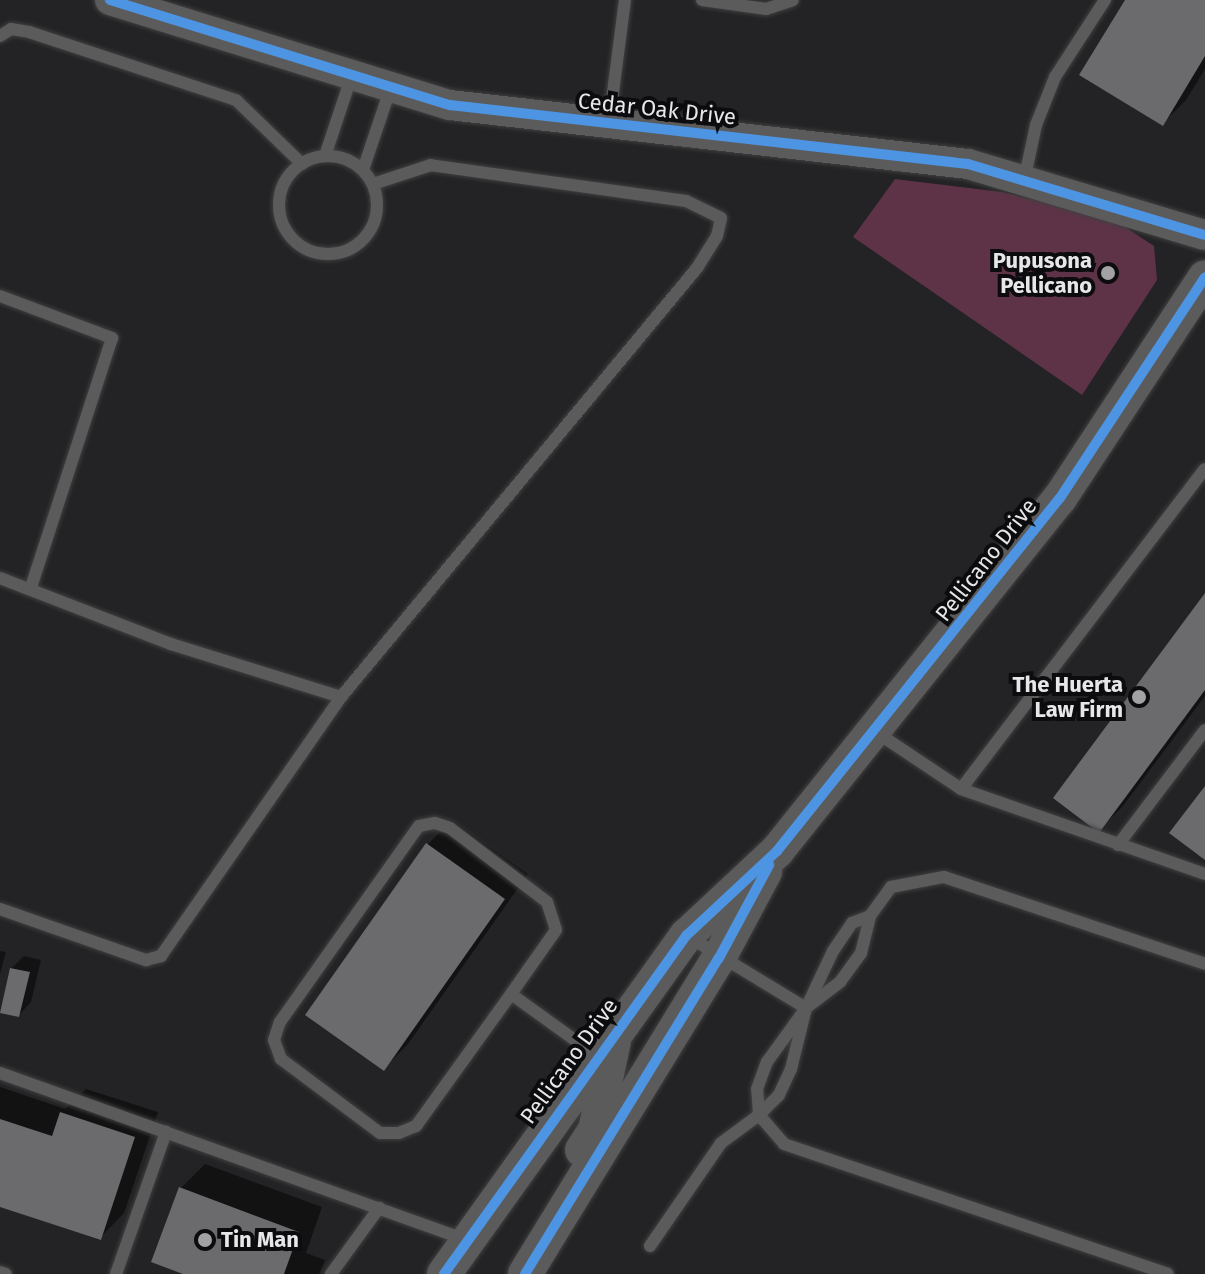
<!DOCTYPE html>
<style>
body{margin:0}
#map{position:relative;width:1205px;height:1274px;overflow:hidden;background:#232224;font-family:"Fira Sans",sans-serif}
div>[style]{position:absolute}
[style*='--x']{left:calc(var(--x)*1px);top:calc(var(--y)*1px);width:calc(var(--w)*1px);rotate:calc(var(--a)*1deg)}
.green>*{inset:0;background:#5f3347}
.shadow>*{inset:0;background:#0007}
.building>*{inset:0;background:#6b6a6c}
.roads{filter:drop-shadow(0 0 2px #404041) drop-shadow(0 0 2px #404041)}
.service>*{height:12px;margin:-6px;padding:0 6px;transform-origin:6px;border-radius:6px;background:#5b5b5c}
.service>.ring{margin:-6px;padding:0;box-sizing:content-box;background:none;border:12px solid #5b5b5c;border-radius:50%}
.tertiary>*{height:30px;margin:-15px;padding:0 15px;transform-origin:15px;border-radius:15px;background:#5b5b5c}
.secondary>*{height:34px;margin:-17px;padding:0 17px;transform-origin:17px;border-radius:17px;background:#5b5b5c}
.cycleway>*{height:10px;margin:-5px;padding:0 5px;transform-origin:5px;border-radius:5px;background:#4d94e3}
.dots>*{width:22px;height:22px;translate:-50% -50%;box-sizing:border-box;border:4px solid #0c0b0d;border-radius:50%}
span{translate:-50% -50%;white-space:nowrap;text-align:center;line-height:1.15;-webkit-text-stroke:8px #0c0b0d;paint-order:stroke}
.street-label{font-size:22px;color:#e7e6e9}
.poi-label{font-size:22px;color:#e7e6e9;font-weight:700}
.right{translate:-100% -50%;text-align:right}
.left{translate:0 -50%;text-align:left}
</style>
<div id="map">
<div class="green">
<div style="clip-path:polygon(895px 179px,1002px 192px,1064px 207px,1122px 225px,1154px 246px,1157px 280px,1082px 395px,853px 237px)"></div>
</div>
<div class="shadow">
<div style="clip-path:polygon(1127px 0,1205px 0,1205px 69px,1186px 100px,1162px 124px)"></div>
<div style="clip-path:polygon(1205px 597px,1205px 696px,1123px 806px,1099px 830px)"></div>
<div style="clip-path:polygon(452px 820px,528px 874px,408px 1044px,384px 1068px,308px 1014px,428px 844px)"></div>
<div style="clip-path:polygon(0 951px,6px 952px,0 974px)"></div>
<div style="clip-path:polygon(24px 956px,41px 960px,31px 1002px,19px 1015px,11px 969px)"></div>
<div style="clip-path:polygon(0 1087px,65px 1109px,86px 1089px,158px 1112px,124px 1213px,100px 1238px,0 1205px)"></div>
<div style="clip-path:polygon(205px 1164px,322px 1207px,306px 1253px,325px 1260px,319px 1274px,189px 1274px,181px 1188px)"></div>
</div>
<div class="building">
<div style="clip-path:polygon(1125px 0,1205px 0,1205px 56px,1163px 126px,1079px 75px)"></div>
<div style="clip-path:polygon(1205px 593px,1205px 690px,1099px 833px,1053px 798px)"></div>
<div style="clip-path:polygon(1205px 786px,1205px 860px,1169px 833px)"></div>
<div style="clip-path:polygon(426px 843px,505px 899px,384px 1071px,305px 1015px)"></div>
<div style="clip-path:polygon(10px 968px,30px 972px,19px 1017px,0 1013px)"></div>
<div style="clip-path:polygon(60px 1112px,135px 1137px,101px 1240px,0 1207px,0 1119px,52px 1136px)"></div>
<div style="clip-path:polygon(179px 1187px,299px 1232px,284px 1274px,183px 1274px,151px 1262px)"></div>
</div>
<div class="roads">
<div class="service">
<div style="--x:702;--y:0;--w:65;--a:8"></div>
<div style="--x:766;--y:9;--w:28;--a:-18"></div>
<div style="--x:0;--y:36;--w:13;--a:-32"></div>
<div style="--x:11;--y:29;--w:18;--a:9"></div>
<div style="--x:29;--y:32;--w:218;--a:18.2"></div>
<div style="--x:236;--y:100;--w:92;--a:44.1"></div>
<div style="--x:609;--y:123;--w:124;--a:-82.6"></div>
<div style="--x:325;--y:156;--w:85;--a:-71.6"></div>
<div class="ring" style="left:279px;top:156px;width:86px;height:86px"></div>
<div style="--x:363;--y:170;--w:88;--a:-71.4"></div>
<div style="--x:1024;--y:181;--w:57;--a:-77.9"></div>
<div style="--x:1036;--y:125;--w:52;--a:-68.4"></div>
<div style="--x:1055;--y:77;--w:92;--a:-57"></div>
<div style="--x:0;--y:296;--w:120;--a:20.6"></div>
<div style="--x:112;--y:338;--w:263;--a:108"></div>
<div style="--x:0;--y:578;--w:183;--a:21.1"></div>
<div style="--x:171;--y:644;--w:178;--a:17.3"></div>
<div style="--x:876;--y:732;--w:102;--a:33.8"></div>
<div style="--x:961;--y:789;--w:258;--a:19.2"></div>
<div style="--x:961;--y:789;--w:402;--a:-52.7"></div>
<div style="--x:1118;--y:845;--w:144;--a:-52.9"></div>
<div style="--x:0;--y:909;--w:155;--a:19.3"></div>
<div style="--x:146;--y:960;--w:16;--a:-15"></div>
<div style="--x:161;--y:956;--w:315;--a:-55.2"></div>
<div style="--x:341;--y:697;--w:557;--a:-50.31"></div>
<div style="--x:697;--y:268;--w:38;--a:-58"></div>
<div style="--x:717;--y:236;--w:18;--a:-77"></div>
<div style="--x:721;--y:218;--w:39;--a:-154"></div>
<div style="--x:686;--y:201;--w:258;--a:-172"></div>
<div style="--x:431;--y:165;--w:61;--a:161.9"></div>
<div style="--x:870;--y:916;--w:36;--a:-54"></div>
<div style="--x:891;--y:887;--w:54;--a:-10.7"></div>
<div style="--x:944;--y:877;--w:275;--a:18.4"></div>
<div style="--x:689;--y:937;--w:137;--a:31.3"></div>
<div style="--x:511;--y:994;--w:163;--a:125.7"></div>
<div style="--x:416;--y:1126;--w:18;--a:158"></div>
<div style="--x:399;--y:1133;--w:19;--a:180"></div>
<div style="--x:380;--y:1133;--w:124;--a:-143.2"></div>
<div style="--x:281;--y:1059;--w:20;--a:-110"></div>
<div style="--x:274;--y:1040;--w:19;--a:-72"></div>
<div style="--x:280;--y:1022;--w:240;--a:-54.7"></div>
<div style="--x:419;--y:826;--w:16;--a:-11"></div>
<div style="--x:435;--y:823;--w:16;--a:18"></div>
<div style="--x:450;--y:828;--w:122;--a:37.3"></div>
<div style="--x:547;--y:902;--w:29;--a:72"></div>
<div style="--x:556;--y:930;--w:78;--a:125.1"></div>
<div style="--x:511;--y:994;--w:106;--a:35.8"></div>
<div style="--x:806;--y:1008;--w:43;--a:-37.4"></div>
<div style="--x:840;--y:982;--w:36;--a:-54"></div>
<div style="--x:861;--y:953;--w:38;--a:-76"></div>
<div style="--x:870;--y:916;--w:19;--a:159"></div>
<div style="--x:852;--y:923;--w:34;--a:124"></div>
<div style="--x:833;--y:951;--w:63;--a:115.3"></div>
<div style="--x:806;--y:1008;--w:63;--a:103.8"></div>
<div style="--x:791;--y:1069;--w:29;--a:115"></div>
<div style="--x:779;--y:1095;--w:28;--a:135"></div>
<div style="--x:759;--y:1115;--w:26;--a:-94"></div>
<div style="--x:757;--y:1089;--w:29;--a:-70"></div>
<div style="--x:767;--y:1062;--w:67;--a:-54.2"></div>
<div style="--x:0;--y:1073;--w:493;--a:19.7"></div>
<div style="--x:650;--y:1246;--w:125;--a:-55.4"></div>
<div style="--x:721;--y:1143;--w:47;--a:-36.4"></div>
<div style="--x:759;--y:1115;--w:38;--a:49"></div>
<div style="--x:784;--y:1144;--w:405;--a:18.7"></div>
<div style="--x:0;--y:1272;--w:6;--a:18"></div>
<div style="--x:116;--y:1274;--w:151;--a:-70.6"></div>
<div style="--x:331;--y:1274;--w:82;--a:-54"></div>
</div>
<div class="tertiary">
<div style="--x:110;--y:0;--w:356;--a:17.2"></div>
<div style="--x:450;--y:105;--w:521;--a:6.5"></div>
<div style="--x:968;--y:164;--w:247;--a:16.7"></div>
</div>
<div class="secondary">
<div style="--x:582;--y:1150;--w:24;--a:-57"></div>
<div style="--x:595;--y:1130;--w:91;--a:-77.9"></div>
<div style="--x:444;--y:1274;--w:417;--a:-54.4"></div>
<div style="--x:687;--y:935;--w:123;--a:-43"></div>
<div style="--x:777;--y:851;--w:452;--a:-51.3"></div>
<div style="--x:1060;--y:498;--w:264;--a:-56.7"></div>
<div style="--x:525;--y:1274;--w:371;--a:-58.5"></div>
<div style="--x:719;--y:958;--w:98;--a:-61.9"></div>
</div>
</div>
<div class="cycleway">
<div style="--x:110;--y:0;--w:356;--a:17.2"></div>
<div style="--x:450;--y:105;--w:521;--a:6.5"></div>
<div style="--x:968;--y:164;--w:247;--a:16.7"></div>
<div style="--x:444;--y:1274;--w:417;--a:-54.4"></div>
<div style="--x:687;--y:935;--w:123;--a:-43"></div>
<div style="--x:777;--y:851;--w:452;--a:-51.3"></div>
<div style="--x:1060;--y:498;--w:264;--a:-56.7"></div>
<div style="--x:525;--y:1274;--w:371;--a:-58.5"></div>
<div style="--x:719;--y:958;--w:106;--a:-61.7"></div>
</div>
<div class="dots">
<div style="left:1108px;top:273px;background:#a2a1a4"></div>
<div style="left:1139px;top:697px;background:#a2a1a4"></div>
<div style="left:205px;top:1240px;background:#a2a1a4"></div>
</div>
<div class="street-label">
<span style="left:657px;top:109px;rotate:6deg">Cedar Oak Drive</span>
<span style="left:986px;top:560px;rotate:-52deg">Pellicano Drive</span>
<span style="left:569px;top:1061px;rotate:-54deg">Pellicano Drive</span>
</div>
<div class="poi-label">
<span class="right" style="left:1092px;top:273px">Pupusona<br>Pellicano</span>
<span class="right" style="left:1123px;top:697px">The Huerta<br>Law Firm</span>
<span class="left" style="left:221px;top:1240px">Tin Man</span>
</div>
</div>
